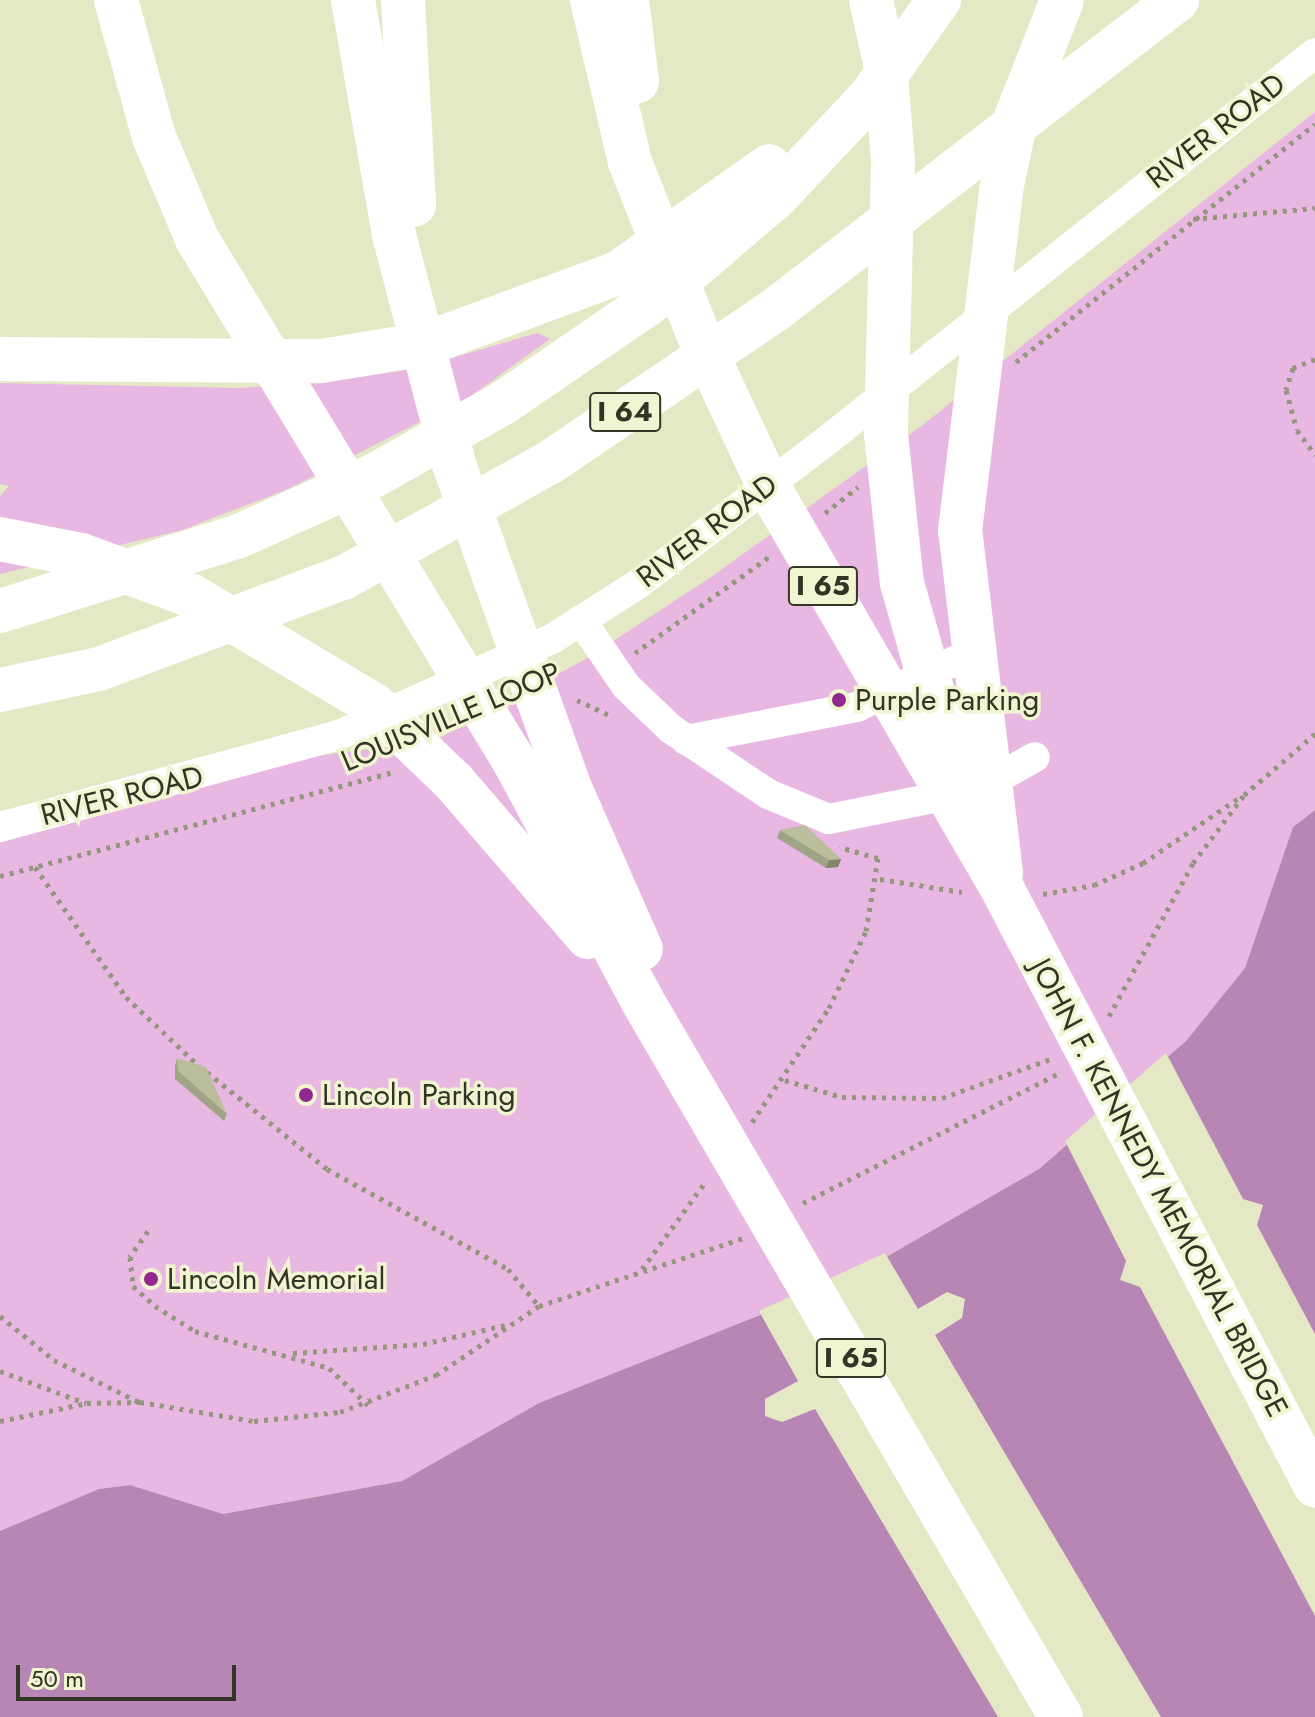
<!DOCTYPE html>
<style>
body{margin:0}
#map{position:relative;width:1315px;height:1717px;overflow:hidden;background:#e4e8c5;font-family:Jost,sans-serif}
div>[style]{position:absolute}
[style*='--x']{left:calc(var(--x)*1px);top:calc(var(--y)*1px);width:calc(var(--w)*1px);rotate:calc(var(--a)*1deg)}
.green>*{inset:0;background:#e8b8e3}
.water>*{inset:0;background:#b886b4}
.pier>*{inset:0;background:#e4e8c5}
.path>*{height:5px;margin-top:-2.5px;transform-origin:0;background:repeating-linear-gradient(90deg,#94977d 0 4px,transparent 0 10px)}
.minor>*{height:30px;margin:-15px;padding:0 15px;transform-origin:15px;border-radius:15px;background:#fff}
.highway>*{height:44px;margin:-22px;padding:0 22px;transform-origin:22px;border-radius:22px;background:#fff}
.wall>*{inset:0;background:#a0a386}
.shaded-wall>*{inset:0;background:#82856d}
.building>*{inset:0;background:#babe9c}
.dots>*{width:22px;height:22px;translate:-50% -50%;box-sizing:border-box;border:4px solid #f1f5d2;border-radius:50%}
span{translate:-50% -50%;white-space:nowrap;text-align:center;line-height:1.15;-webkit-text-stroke:7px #f1f5d2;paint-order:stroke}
.shield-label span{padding:2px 6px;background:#f1f5d2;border:2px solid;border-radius:6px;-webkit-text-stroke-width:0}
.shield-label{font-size:28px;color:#323426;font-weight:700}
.street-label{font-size:30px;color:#323426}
.poi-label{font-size:30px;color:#323426}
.left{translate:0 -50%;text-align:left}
.scale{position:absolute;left:16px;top:1665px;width:220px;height:36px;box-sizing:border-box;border:4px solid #323426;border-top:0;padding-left:10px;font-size:24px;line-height:28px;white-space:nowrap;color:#323426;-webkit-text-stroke:6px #f1f5d2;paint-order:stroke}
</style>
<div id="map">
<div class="green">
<div style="clip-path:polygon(1315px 112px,1315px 810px,1293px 827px,1245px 968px,1186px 1041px,1039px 1169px,841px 1283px,539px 1403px,402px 1481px,223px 1514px,130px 1485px,99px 1489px,0 1531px,0 827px,236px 766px,434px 741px,586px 659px,714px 575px,924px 424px)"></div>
<div style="clip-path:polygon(537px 333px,550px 339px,471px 396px,288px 489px,182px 530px,0 574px,0 496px,9px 486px,0 484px,0 383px,240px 388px,332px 381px,414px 369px)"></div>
</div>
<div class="water">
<div style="clip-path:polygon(1315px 810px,1315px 1717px,0 1717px,0 1531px,99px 1489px,130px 1485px,223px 1514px,402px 1481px,539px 1403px,841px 1283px,1039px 1169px,1186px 1041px,1245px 968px,1293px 827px)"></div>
</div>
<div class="pier">
<div style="clip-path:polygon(1166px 1053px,1243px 1199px,1263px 1205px,1257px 1225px,1315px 1334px,1315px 1616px,1140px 1287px,1120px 1280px,1126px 1261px,1065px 1141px)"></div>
<div style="clip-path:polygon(885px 1253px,918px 1309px,947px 1292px,965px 1299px,962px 1318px,935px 1335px,1161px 1717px,998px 1717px,815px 1409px,782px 1422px,765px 1416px,765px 1399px,798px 1381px,759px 1311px)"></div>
</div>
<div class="path">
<div style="--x:1193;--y:219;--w:122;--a:-5.2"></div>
<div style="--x:1315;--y:359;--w:24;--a:158"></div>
<div style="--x:1293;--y:368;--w:23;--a:108"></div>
<div style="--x:1286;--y:390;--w:41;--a:74.6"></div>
<div style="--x:1297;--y:430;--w:31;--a:54"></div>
<div style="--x:1016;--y:362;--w:382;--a:-38.5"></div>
<div style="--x:825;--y:513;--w:42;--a:-38.2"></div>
<div style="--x:635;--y:653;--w:166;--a:-35.7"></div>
<div style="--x:577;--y:700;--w:38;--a:25"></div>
<div style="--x:35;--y:867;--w:159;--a:55"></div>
<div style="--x:126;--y:997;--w:100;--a:43.4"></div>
<div style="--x:0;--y:876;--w:407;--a:-14.8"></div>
<div style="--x:880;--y:879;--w:83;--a:9"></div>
<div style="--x:1043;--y:894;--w:52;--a:-10"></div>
<div style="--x:1094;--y:885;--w:54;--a:-24.2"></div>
<div style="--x:1143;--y:863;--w:117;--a:-34.2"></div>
<div style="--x:1109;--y:1016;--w:175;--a:-61.2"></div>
<div style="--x:1193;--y:863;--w:85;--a:-53.1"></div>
<div style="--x:1244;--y:795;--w:94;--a:-40.7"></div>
<div style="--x:207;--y:1072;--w:154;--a:38.9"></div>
<div style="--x:327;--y:1169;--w:207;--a:28.9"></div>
<div style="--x:508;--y:1269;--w:48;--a:50"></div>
<div style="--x:785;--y:1080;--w:59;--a:16.6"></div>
<div style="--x:842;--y:1097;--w:100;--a:0.6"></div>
<div style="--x:942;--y:1098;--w:118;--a:-19.8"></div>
<div style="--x:752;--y:1122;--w:138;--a:-56"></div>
<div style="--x:829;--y:1008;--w:85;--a:-64.3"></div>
<div style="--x:866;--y:931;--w:74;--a:-80.7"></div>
<div style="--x:878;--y:858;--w:40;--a:-164"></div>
<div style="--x:803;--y:1203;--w:289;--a:-26.9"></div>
<div style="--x:148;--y:1231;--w:32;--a:125"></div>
<div style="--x:130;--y:1257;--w:29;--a:84"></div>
<div style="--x:133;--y:1286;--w:30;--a:42"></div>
<div style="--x:155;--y:1306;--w:47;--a:32"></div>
<div style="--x:195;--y:1331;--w:139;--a:15.4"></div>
<div style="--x:329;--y:1368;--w:54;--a:43.5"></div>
<div style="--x:642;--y:1269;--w:110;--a:-53.9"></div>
<div style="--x:0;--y:1316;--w:70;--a:39.2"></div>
<div style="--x:54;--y:1360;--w:95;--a:26.3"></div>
<div style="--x:293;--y:1353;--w:130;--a:-4"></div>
<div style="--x:423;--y:1344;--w:84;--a:-13"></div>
<div style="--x:0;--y:1371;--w:92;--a:20.4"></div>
<div style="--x:0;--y:1421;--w:89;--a:-11.7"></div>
<div style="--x:87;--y:1403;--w:53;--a:-1.1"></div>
<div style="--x:140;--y:1402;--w:116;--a:9.5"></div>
<div style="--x:254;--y:1421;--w:86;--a:-6"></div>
<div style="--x:340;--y:1412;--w:103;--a:-21.1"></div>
<div style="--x:436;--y:1375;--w:124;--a:-33.8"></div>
<div style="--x:539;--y:1306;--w:215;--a:-18.4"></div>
</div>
<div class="minor">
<div style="--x:581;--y:620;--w:80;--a:55.7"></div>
<div style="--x:626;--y:686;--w:62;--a:43.7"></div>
<div style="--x:671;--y:729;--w:117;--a:33.8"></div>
<div style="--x:768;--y:794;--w:66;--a:22.3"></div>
<div style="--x:829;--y:819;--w:152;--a:-11.4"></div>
<div style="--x:978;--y:789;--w:65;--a:-29.3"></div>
<div style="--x:686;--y:740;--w:174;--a:-10.9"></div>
<div style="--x:857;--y:707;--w:134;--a:-25.2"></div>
<div style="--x:0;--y:827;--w:351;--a:-15.2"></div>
<div style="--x:339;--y:735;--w:234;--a:-24.3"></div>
<div style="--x:552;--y:639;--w:102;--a:-32.6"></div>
<div style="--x:638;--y:584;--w:241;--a:-37.2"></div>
<div style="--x:830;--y:438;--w:619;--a:-38.44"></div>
</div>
<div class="highway">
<div style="--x:116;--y:0;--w:142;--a:74.5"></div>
<div style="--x:154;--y:137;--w:111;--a:67.1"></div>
<div style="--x:197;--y:239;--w:611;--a:58.73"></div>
<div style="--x:514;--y:761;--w:271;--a:61.8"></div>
<div style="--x:642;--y:1000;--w:830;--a:59.7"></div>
<div style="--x:353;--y:0;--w:239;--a:80.1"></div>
<div style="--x:394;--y:235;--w:240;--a:75.3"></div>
<div style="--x:455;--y:467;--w:339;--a:70.3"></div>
<div style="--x:569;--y:786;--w:178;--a:66.2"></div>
<div style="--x:403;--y:0;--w:205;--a:86.9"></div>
<div style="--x:592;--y:0;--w:166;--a:76.8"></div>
<div style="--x:630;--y:162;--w:198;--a:68.4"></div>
<div style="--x:703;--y:346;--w:162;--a:64.9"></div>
<div style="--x:772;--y:493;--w:462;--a:59.8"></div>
<div style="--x:1004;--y:892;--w:670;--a:62.33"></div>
<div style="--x:627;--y:0;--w:82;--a:83"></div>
<div style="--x:871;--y:0;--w:64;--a:77.3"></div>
<div style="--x:885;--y:62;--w:99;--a:85.4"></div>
<div style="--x:893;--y:161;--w:273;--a:91.5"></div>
<div style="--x:886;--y:434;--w:150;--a:83.9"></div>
<div style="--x:902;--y:583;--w:125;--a:74.2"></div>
<div style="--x:936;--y:703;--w:82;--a:54"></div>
<div style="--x:0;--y:359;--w:321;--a:0.4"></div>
<div style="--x:321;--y:361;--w:105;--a:-9.3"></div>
<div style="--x:425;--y:344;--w:206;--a:-20.2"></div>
<div style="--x:618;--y:273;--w:185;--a:-35.3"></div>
<div style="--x:0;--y:539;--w:83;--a:11.2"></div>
<div style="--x:81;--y:555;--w:118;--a:20.3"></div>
<div style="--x:192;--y:596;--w:212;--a:30.9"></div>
<div style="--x:374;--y:705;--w:111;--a:43.9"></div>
<div style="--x:454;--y:782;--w:205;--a:49.2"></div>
<div style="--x:0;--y:611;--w:250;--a:-17.4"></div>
<div style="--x:239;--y:536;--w:151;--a:-24.2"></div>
<div style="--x:377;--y:474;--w:145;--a:-29.4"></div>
<div style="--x:503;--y:403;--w:196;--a:-34.4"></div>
<div style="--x:665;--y:292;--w:146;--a:-40.6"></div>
<div style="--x:776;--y:197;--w:137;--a:-46.8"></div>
<div style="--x:870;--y:97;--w:119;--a:-54.6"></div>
<div style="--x:0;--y:690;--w:101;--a:-12"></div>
<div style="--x:99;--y:669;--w:260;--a:-20.5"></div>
<div style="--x:343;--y:578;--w:236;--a:-29.2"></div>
<div style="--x:549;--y:463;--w:273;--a:-34.1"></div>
<div style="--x:775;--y:310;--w:508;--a:-37.64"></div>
<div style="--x:1001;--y:873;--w:344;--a:-96.8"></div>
<div style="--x:960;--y:531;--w:343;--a:-83.1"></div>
<div style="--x:1001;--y:190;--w:77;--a:-78"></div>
<div style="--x:1017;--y:115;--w:123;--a:-68.6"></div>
</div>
<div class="wall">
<div style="clip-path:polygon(780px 830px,841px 859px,838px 867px,826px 868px,777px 838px)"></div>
<div style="clip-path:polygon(177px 1058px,227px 1114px,224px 1121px,175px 1079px,175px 1066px)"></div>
</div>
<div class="shaded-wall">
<div style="clip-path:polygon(841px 859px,838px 867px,826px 868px,829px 860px)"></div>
</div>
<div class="building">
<div style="clip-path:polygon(805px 825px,841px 859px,829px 860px,780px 830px)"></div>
<div style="clip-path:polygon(177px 1058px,206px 1067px,227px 1114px,178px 1071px)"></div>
</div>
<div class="dots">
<div style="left:839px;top:700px;background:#90288d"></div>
<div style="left:306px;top:1095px;background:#90288d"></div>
<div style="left:151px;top:1279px;background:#90288d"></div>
</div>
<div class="shield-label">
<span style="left:625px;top:412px">I 64</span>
<span style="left:823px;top:586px">I 65</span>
<span style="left:851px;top:1358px">I 65</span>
</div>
<div class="street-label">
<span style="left:1216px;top:131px;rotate:-38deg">RIVER ROAD</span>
<span style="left:707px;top:531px;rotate:-37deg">RIVER ROAD</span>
<span style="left:451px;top:717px;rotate:-23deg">LOUISVILLE LOOP</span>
<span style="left:122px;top:796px;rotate:-14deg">RIVER ROAD</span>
<span style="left:1159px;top:1188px;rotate:62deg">JOHN F. KENNEDY MEMORIAL BRIDGE</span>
</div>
<div class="poi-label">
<span class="left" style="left:855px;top:700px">Purple Parking</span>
<span class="left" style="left:322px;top:1095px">Lincoln Parking</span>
<span class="left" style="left:167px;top:1279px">Lincoln Memorial</span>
</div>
<div class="scale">50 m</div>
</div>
